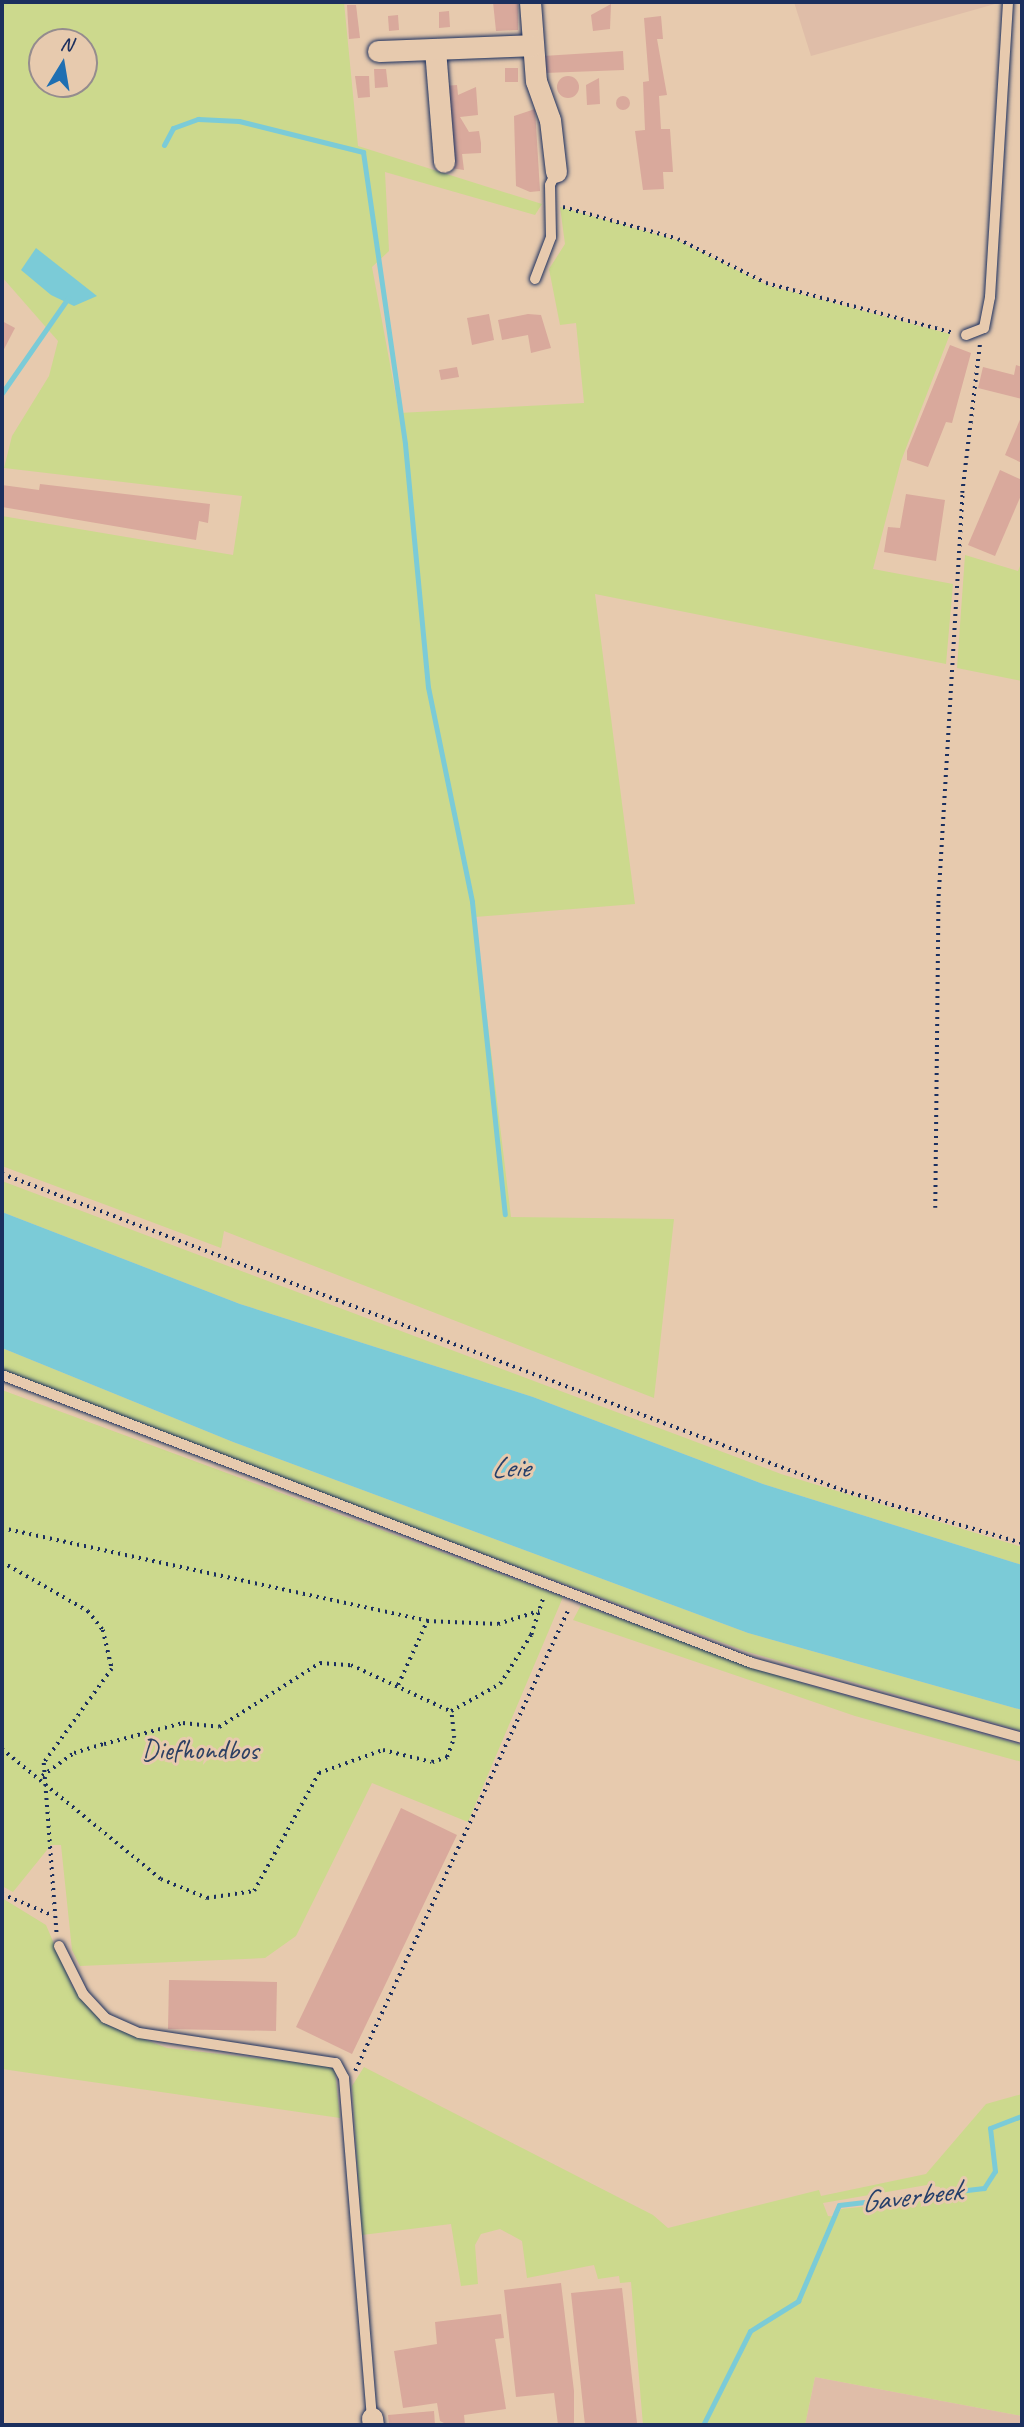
<!DOCTYPE html>
<style>
body{margin:0}
#map{position:relative;width:1024px;height:2427px;overflow:hidden;background:#e7caae;font-family:Caveat,sans-serif}
div>[style]{position:absolute}
[style*='--x']{left:calc(var(--x)*1px);top:calc(var(--y)*1px);width:calc(var(--w)*1px);rotate:calc(var(--a)*1deg)}
.built>*{inset:0;background:#dfbda8}
.green>*{inset:0;background:#ccd98d}
.water>*{inset:0;background:#7bcbd7}
.stream>*{height:5px;margin:-2.5px;padding:0 2.5px;transform-origin:2.5px;border-radius:2.5px;background:#7bcbd7}
.building>*{inset:0;background:#d9a99c}
.round{border-radius:50%}
.path>*{height:3.5px;margin-top:-1.75px;transform-origin:0;background:repeating-linear-gradient(90deg,#1b2f5e 0 2px,transparent 0 7px)}
.roads{filter:drop-shadow(0 0 2px #1b2f5e) drop-shadow(0 0 2px #1b2f5e)}
.service>*{height:10px;margin:-5px;padding:0 5px;transform-origin:5px;border-radius:5px;background:#e7caae}
.minor>*{height:21px;margin:-10.5px;padding:0 10.5px;transform-origin:10.5px;border-radius:10.5px;background:#e7caae}
span{translate:-50% -50%;white-space:nowrap;text-align:center;line-height:1.15;-webkit-text-stroke:6px #e7caae;paint-order:stroke}
.park-label{font-size:28px;color:#2d4063}
.water-label{font-size:30px;color:#253f6a;font-style:italic}
.frame{position:absolute;inset:0;border:4px solid #1b2f5e;pointer-events:none}
.north{position:absolute;left:28px;top:28px;width:70px;height:70px;box-sizing:border-box;background:#e7caae;border:2px solid #958c8e;border-radius:50%;rotate:11deg;font-size:19px;font-weight:700;line-height:28px;text-align:center;color:#1b2f5e}
.north::after{content:'';display:block;margin:auto;width:24px;height:32px;background:#1f6fb2;clip-path:polygon(50% 0,100% 100%,50% 72%,0 100%)}
</style>
<div id="map">
<div class="built">
<div style="clip-path:polygon(794px 2px,1002px 2px,811px 56px)"></div>
<div style="clip-path:polygon(815px 2377px,1022px 2416px,1022px 2425px,805px 2425px)"></div>
</div>
<div class="green">
<div style="clip-path:polygon(evenodd,2px 2px,344px 2px,358px 146px,542px 204px,535px 215px,385px 172px,389px 251px,372px 267px,399px 413px,584px 403px,576px 323px,560px 325px,549px 269px,565px 244px,560px 207px,677px 240px,767px 285px,950px 334px,901px 461px,873px 569px,953px 584px,946px 664px,595px 594px,635px 904px,475px 917px,511px 1217px,674px 1219px,654px 1398px,224px 1231px,221px 1248px,2px 1166px,2px 516px,233px 555px,242px 496px,4px 468px,12px 436px,49px 376px,58px 341px,2px 277px,2px 2px,42px 42px,84px 42px,84px 84px,42px 84px,42px 42px)"></div>
<div style="clip-path:polygon(965px 555px,1018px 571px,1022px 561px,1022px 681px,957px 668px)"></div>
<div style="clip-path:polygon(2px 1181px,781px 1474px,1022px 1547px,1022px 1565px,763px 1484px,533px 1397px,240px 1304px,2px 1212px)"></div>
<div style="clip-path:polygon(2px 1348px,233px 1442px,748px 1633px,1022px 1710px,1022px 1731px,748px 1652px,274px 1476px,2px 1371px)"></div>
<div style="clip-path:polygon(2px 1390px,563px 1597px,468px 1822px,372px 1783px,296px 1936px,265px 1958px,80px 1966px,72px 1950px,61px 1845px,51px 1845px,13px 1892px,2px 1886px)"></div>
<div style="clip-path:polygon(581px 1605px,808px 1685px,1022px 1745px,1022px 1762px,855px 1716px,573px 1620px)"></div>
<div style="clip-path:polygon(2px 1898px,46px 1925px,72px 1986px,105px 2024px,167px 2048px,328px 2066px,335px 2070px,340px 2118px,2px 2069px)"></div>
<div style="clip-path:polygon(evenodd,364px 2067px,653px 2215px,668px 2228px,819px 2190px,821px 2196px,926px 2174px,986px 2104px,1022px 2094px,1022px 2416px,815px 2377px,805px 2425px,643px 2425px,631px 2282px,620px 2283px,619px 2276px,598px 2279px,594px 2265px,527px 2278px,522px 2241px,500px 2229px,481px 2234px,475px 2245px,478px 2284px,461px 2286px,451px 2224px,362px 2235px,352px 2086px,364px 2067px,927px 2185px,940px 2187px,940px 2199px,841px 2209px,837px 2217px,828px 2216px,823px 2203px,927px 2185px)"></div>
</div>
<div class="water">
<div style="clip-path:polygon(36px 248px,97px 296px,74px 306px,51px 295px,21px 270px)"></div>
<div style="clip-path:polygon(2px 1212px,240px 1304px,533px 1397px,763px 1484px,1022px 1565px,1022px 1710px,748px 1633px,233px 1442px,2px 1348px)"></div>
</div>
<div class="stream">
<div style="--x:164;--y:145;--w:19;--a:-62"></div>
<div style="--x:173;--y:128;--w:27;--a:-20"></div>
<div style="--x:198;--y:119;--w:41;--a:2.8"></div>
<div style="--x:239;--y:121;--w:128;--a:14"></div>
<div style="--x:363;--y:152;--w:295;--a:81.8"></div>
<div style="--x:405;--y:444;--w:244;--a:84.6"></div>
<div style="--x:428;--y:687;--w:219;--a:78.4"></div>
<div style="--x:472;--y:902;--w:314;--a:84"></div>
<div style="--x:2;--y:393;--w:116;--a:-55.2"></div>
<div style="--x:703;--y:2425;--w:105;--a:-63.4"></div>
<div style="--x:750;--y:2331;--w:57;--a:-32"></div>
<div style="--x:798;--y:2301;--w:104;--a:-66.9"></div>
<div style="--x:839;--y:2205;--w:146;--a:-6.7"></div>
<div style="--x:984;--y:2188;--w:20;--a:-57"></div>
<div style="--x:995;--y:2171;--w:43;--a:-96.6"></div>
<div style="--x:990;--y:2128;--w:34;--a:-21"></div>
</div>
<div class="building">
<div style="clip-path:polygon(493px 2px,518px 2px,518px 30px,496px 31px)"></div>
<div style="clip-path:polygon(611px 4px,610px 29px,593px 31px,591px 15px)"></div>
<div style="clip-path:polygon(347px 5px,356px 5px,360px 38px,349px 39px)"></div>
<div style="clip-path:polygon(449px 11px,450px 27px,439px 28px,439px 12px)"></div>
<div style="clip-path:polygon(398px 15px,399px 30px,389px 31px,388px 16px)"></div>
<div style="clip-path:polygon(661px 16px,663px 39px,657px 39px,667px 95px,659px 96px,661px 129px,670px 129px,673px 172px,663px 172px,664px 189px,643px 190px,635px 131px,645px 130px,643px 82px,649px 81px,644px 18px)"></div>
<div style="clip-path:polygon(623px 51px,624px 70px,544px 73px,543px 56px)"></div>
<div style="clip-path:polygon(505px 68px,518px 68px,518px 82px,505px 82px)"></div>
<div style="clip-path:polygon(374px 69px,386px 69px,388px 87px,375px 88px)"></div>
<div style="clip-path:polygon(355px 76px,369px 76px,370px 97px,358px 98px)"></div>
<div class="round" style="left:557px;top:76px;width:22px;height:22px"></div>
<div style="clip-path:polygon(599px 78px,600px 104px,587px 105px,586px 85px)"></div>
<div style="clip-path:polygon(457px 85px,458px 95px,476px 87px,478px 115px,460px 117px,469px 132px,479px 131px,481px 143px,481px 153px,462px 154px,464px 170px,450px 168px,444px 86px)"></div>
<div class="round" style="left:616px;top:96px;width:14px;height:14px"></div>
<div style="clip-path:polygon(535px 109px,540px 191px,530px 192px,516px 186px,514px 116px)"></div>
<div style="clip-path:polygon(489px 314px,494px 340px,472px 345px,467px 318px)"></div>
<div style="clip-path:polygon(528px 314px,541px 315px,551px 348px,531px 353px,528px 335px,502px 340px,498px 320px)"></div>
<div style="clip-path:polygon(2px 321px,15px 328px,2px 353px)"></div>
<div style="clip-path:polygon(950px 345px,971px 353px,952px 423px,946px 422px,928px 467px,907px 460px,907px 451px)"></div>
<div style="clip-path:polygon(1016px 365px,1022px 367px,1022px 399px,978px 388px,983px 367px,1014px 375px)"></div>
<div style="clip-path:polygon(457px 367px,459px 377px,441px 380px,439px 370px)"></div>
<div style="clip-path:polygon(1022px 415px,1022px 463px,1005px 455px)"></div>
<div style="clip-path:polygon(1000px 470px,1022px 480px,1022px 493px,995px 556px,968px 545px)"></div>
<div style="clip-path:polygon(40px 484px,210px 504px,208px 523px,199px 521px,196px 540px,2px 507px,2px 485px,39px 490px)"></div>
<div style="clip-path:polygon(906px 494px,945px 500px,936px 561px,884px 552px,888px 527px,900px 528px)"></div>
<div style="clip-path:polygon(401px 1808px,457px 1835px,352px 2054px,296px 2027px)"></div>
<div style="clip-path:polygon(169px 1980px,277px 1982px,276px 2031px,168px 2029px)"></div>
<div style="clip-path:polygon(561px 2283px,574px 2391px,574px 2425px,558px 2425px,554px 2393px,516px 2397px,504px 2290px)"></div>
<div style="clip-path:polygon(622px 2288px,637px 2423px,585px 2425px,571px 2293px)"></div>
<div style="clip-path:polygon(501px 2314px,504px 2338px,495px 2339px,506px 2409px,464px 2415px,465px 2425px,448px 2425px,440px 2421px,437px 2403px,403px 2408px,394px 2351px,437px 2344px,435px 2322px)"></div>
<div style="clip-path:polygon(434px 2411px,435px 2425px,389px 2425px,388px 2415px)"></div>
</div>
<div class="path">
<div style="--x:563;--y:207;--w:119;--a:15.5"></div>
<div style="--x:678;--y:239;--w:98;--a:26.6"></div>
<div style="--x:766;--y:283;--w:195;--a:14.9"></div>
<div style="--x:2;--y:1174;--w:901;--a:20.61"></div>
<div style="--x:845;--y:1491;--w:184;--a:16.4"></div>
<div style="--x:935;--y:1208;--w:305;--a:-89.4"></div>
<div style="--x:938;--y:903;--w:411;--a:-86.6"></div>
<div style="--x:962;--y:493;--w:151;--a:-83.2"></div>
<div style="--x:2;--y:1528;--w:435;--a:12.3"></div>
<div style="--x:427;--y:1621;--w:71;--a:2.4"></div>
<div style="--x:498;--y:1624;--w:43;--a:-17.6"></div>
<div style="--x:2;--y:1562;--w:99;--a:29.7"></div>
<div style="--x:88;--y:1611;--w:24;--a:52"></div>
<div style="--x:103;--y:1630;--w:40;--a:77"></div>
<div style="--x:112;--y:1669;--w:116;--a:125.9"></div>
<div style="--x:44;--y:1763;--w:171;--a:85.7"></div>
<div style="--x:398;--y:1685;--w:70;--a:-65.6"></div>
<div style="--x:2;--y:1749;--w:205;--a:39.3"></div>
<div style="--x:161;--y:1879;--w:50;--a:22.4"></div>
<div style="--x:207;--y:1898;--w:48;--a:-8.5"></div>
<div style="--x:254;--y:1891;--w:135;--a:-61.2"></div>
<div style="--x:319;--y:1773;--w:68;--a:-19.8"></div>
<div style="--x:383;--y:1750;--w:50;--a:13.8"></div>
<div style="--x:432;--y:1762;--w:16;--a:-18"></div>
<div style="--x:447;--y:1757;--w:20;--a:-70"></div>
<div style="--x:454;--y:1738;--w:27;--a:-96"></div>
<div style="--x:451;--y:1711;--w:56;--a:-28.9"></div>
<div style="--x:500;--y:1684;--w:58;--a:-57.7"></div>
<div style="--x:531;--y:1635;--w:40;--a:-72"></div>
<div style="--x:42;--y:1776;--w:39;--a:-36"></div>
<div style="--x:74;--y:1753;--w:31;--a:-17"></div>
<div style="--x:104;--y:1744;--w:82;--a:-14.9"></div>
<div style="--x:183;--y:1723;--w:36;--a:6"></div>
<div style="--x:219;--y:1727;--w:120;--a:-32.4"></div>
<div style="--x:320;--y:1663;--w:31;--a:4"></div>
<div style="--x:351;--y:1665;--w:109;--a:24.9"></div>
<div style="--x:2;--y:1894;--w:56;--a:22.9"></div>
<div style="--x:355;--y:2071;--w:510;--a:-65.19"></div>
</div>
<div class="roads">
<div class="service">
<div style="--x:535;--y:279;--w:45;--a:-69.1"></div>
<div style="--x:551;--y:237;--w:52;--a:-91.1"></div>
<div style="--x:550;--y:185;--w:14;--a:-65"></div>
<div style="--x:966;--y:335;--w:19;--a:-21"></div>
<div style="--x:984;--y:328;--w:32;--a:-79"></div>
<div style="--x:990;--y:297;--w:296;--a:-86.5"></div>
<div style="--x:2;--y:1375;--w:803;--a:21.01"></div>
<div style="--x:752;--y:1663;--w:280;--a:15.5"></div>
<div style="--x:59;--y:1946;--w:54;--a:63.4"></div>
<div style="--x:83;--y:1994;--w:33;--a:47"></div>
<div style="--x:105;--y:2018;--w:37;--a:24"></div>
<div style="--x:139;--y:2033;--w:199;--a:8.7"></div>
<div style="--x:336;--y:2063;--w:17;--a:62"></div>
<div style="--x:344;--y:2078;--w:341;--a:85.3"></div>
</div>
<div class="minor">
<div style="--x:530;--y:2;--w:79;--a:85.7"></div>
<div style="--x:536;--y:81;--w:41;--a:70.3"></div>
<div style="--x:550;--y:120;--w:52;--a:83.4"></div>
<div style="--x:435;--y:49;--w:113;--a:85.4"></div>
<div style="--x:378;--y:51;--w:154;--a:-2.2"></div>
<div style="--x:372;--y:2418;--w:7;--a:82"></div>
</div>
</div>
<div class="park-label">
<span style="left:200px;top:1750px">Diefhondbos</span>
</div>
<div class="water-label">
<span style="left:510px;top:1467px">Leie</span>
<span style="left:911px;top:2196px;rotate:-7deg">Gaverbeek</span>
</div>
<div class="frame"></div>
<div class="north">N</div>
</div>
